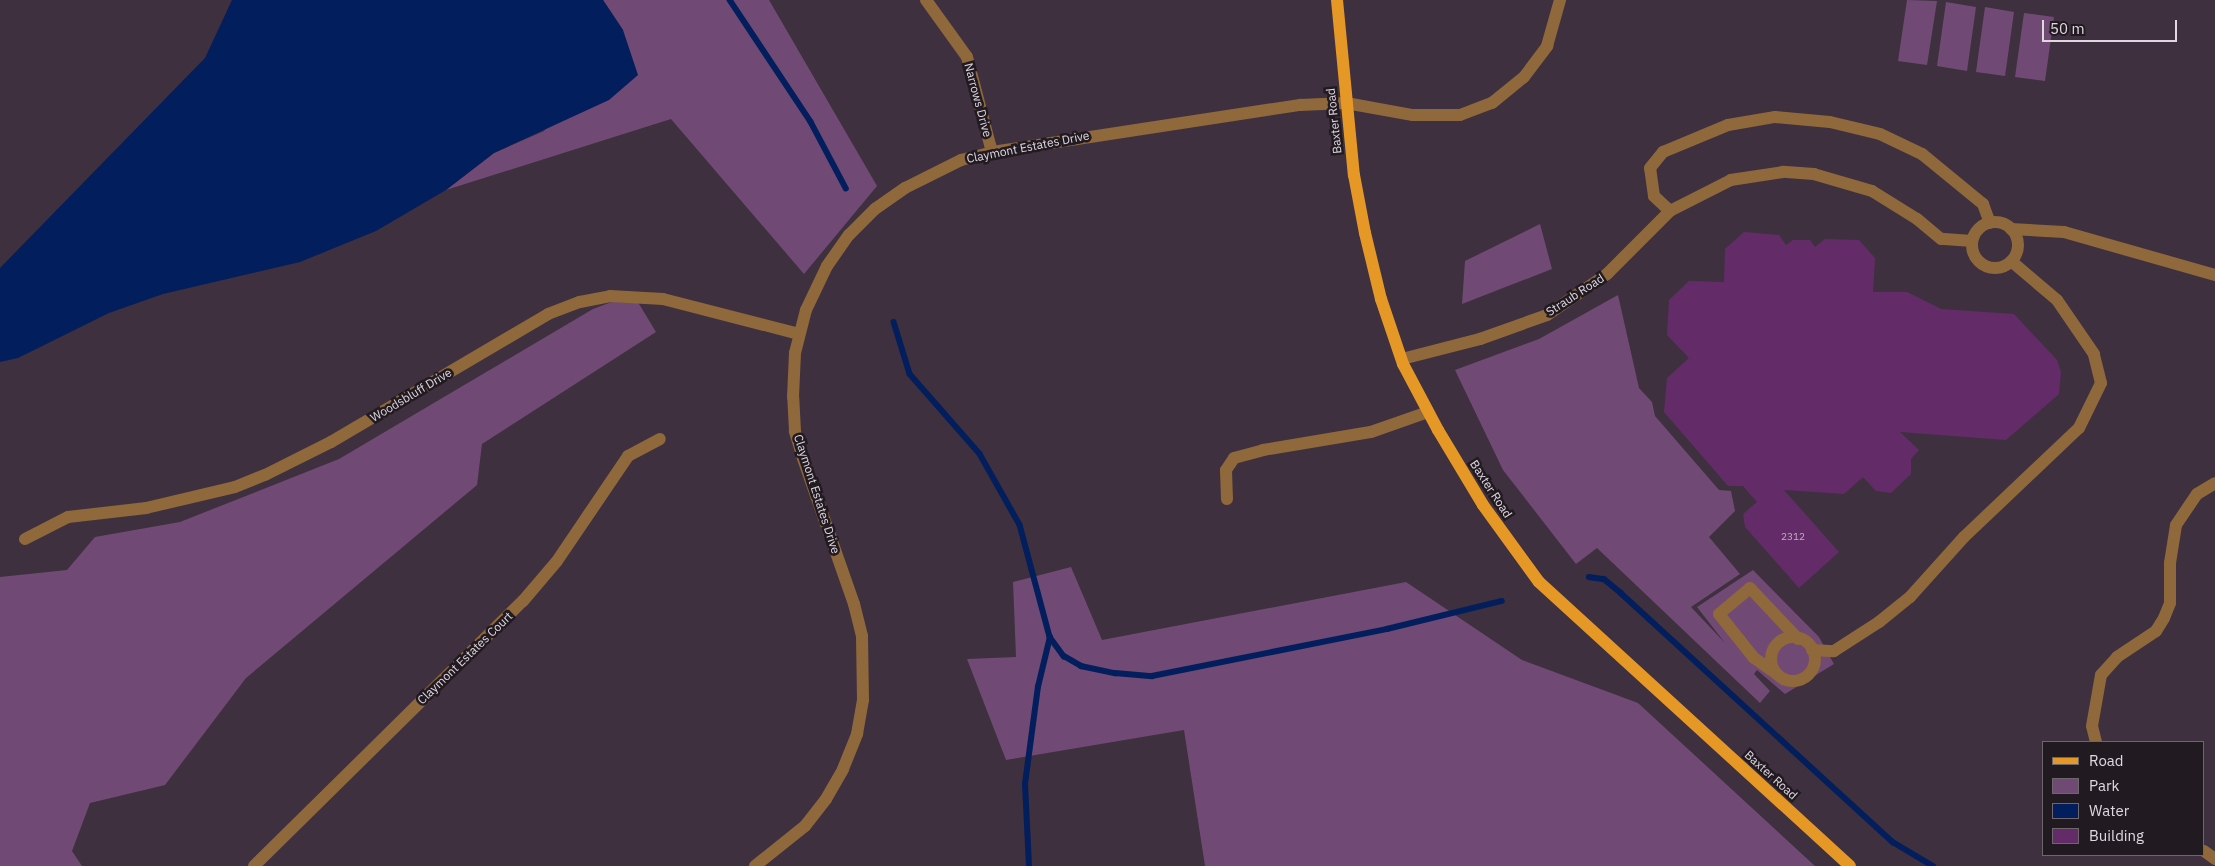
<!DOCTYPE html>
<style>
body{margin:0}
#map{position:relative;width:2215px;height:866px;overflow:hidden;background:#3e303f;font-family:"IBM Plex Sans",sans-serif}
div>[style]{position:absolute}
[style*='--x']{left:calc(var(--x)*1px);top:calc(var(--y)*1px);width:calc(var(--w)*1px);rotate:calc(var(--a)*1deg)}
.green>*{inset:0;background:#714975}
.water>*{inset:0;background:#031e5c}
.stream>*{height:5.5px;margin:-2.75px;padding:0 2.75px;transform-origin:2.75px;border-radius:2.75px;background:#031e5c}
.building>*{inset:0;background:#632c68}
.minor>*{height:12px;margin:-6px;padding:0 6px;transform-origin:6px;border-radius:6px;background:#8f683b}
.minor>.ring{margin:-6px;padding:0;box-sizing:content-box;background:none;border:12px solid #8f683b;border-radius:50%}
.major>*{height:12px;margin:-6px;padding:0 6px;transform-origin:6px;border-radius:6px;background:#e69827}
span{translate:-50% -50%;white-space:nowrap;text-align:center;line-height:1.15;-webkit-text-stroke:5px #211a21;paint-order:stroke}
.number-label{font-size:10px;color:#c1acc2}
.number-label span{-webkit-text-stroke-width:0}
.street-label{font-size:12px;color:#e0d7e0}
.legend{position:absolute;left:2042px;top:741px;width:162px;height:115px;box-sizing:border-box;background:#211a21;border:1px solid #6d666d;margin:0;padding:6px 9px;list-style:none;font-size:15px;color:#e0d7e0}
.legend li{display:flex;align-items:center;gap:10px;height:25px}
.legend b{width:25px;border:1px solid #6d666d}
.scale{position:absolute;left:2042px;top:20px;width:135px;height:22px;box-sizing:border-box;border:2px solid #e0d7e0;border-top:0;padding-left:6px;font-size:15px;line-height:18px;white-space:nowrap;color:#e0d7e0;-webkit-text-stroke:4px #211a21;paint-order:stroke}
</style>
<div id="map">
<div class="green">
<div style="clip-path:polygon(603px 0,769px 0,877px 186px,804px 274px,671px 119px,446px 190px,494px 153px,544px 131px,623px 30px)"></div>
<div style="clip-path:polygon(1907px 0,1937px 1px,1927px 65px,1898px 61px)"></div>
<div style="clip-path:polygon(1946px 2px,1976px 7px,1967px 71px,1937px 66px)"></div>
<div style="clip-path:polygon(1985px 7px,2014px 12px,2005px 76px,1976px 72px)"></div>
<div style="clip-path:polygon(2024px 13px,2054px 17px,2045px 81px,2015px 77px)"></div>
<div style="clip-path:polygon(1540px 224px,1552px 269px,1462px 304px,1465px 261px)"></div>
<div style="clip-path:polygon(633px 294px,656px 332px,482px 444px,477px 485px,246px 678px,165px 785px,90px 803px,72px 851px,82px 866px,0 866px,0 577px,67px 570px,95px 537px,180px 522px,339px 459px,593px 309px)"></div>
<div style="clip-path:polygon(1618px 295px,1639px 388px,1652px 402px,1655px 416px,1719px 490px,1731px 491px,1735px 511px,1709px 537px,1740px 574px,1691px 607px,1725px 643px,1697px 607px,1753px 570px,1819px 637px,1834px 664px,1785px 694px,1757px 670px,1754px 674px,1770px 691px,1760px 703px,1597px 548px,1576px 564px,1503px 470px,1455px 370px,1539px 339px)"></div>
<div style="clip-path:polygon(1071px 567px,1102px 640px,1406px 582px,1522px 660px,1638px 703px,1815px 866px,1205px 866px,1184px 730px,1006px 760px,967px 659px,1016px 657px,1013px 582px)"></div>
</div>
<div class="water">
<div style="clip-path:polygon(232px 0,603px 0,623px 30px,638px 75px,609px 100px,494px 153px,446px 190px,376px 231px,300px 262px,163px 294px,109px 313px,18px 358px,0 362px,0 268px,205px 58px)"></div>
</div>
<div class="stream">
<div style="--x:730;--y:0;--w:146;--a:56.4"></div>
<div style="--x:811;--y:122;--w:75;--a:62.1"></div>
<div style="--x:894;--y:322;--w:54;--a:72.9"></div>
<div style="--x:910;--y:374;--w:106;--a:48.8"></div>
<div style="--x:980;--y:454;--w:81;--a:60.6"></div>
<div style="--x:1020;--y:525;--w:116;--a:75"></div>
<div style="--x:1050;--y:637;--w:24;--a:54"></div>
<div style="--x:1064;--y:656;--w:20;--a:30"></div>
<div style="--x:1081;--y:666;--w:35;--a:12"></div>
<div style="--x:1115;--y:673;--w:37;--a:5"></div>
<div style="--x:1152;--y:676;--w:240;--a:-11.3"></div>
<div style="--x:1387;--y:629;--w:118;--a:-13.7"></div>
<div style="--x:1589;--y:577;--w:15;--a:8"></div>
<div style="--x:1604;--y:579;--w:22;--a:39"></div>
<div style="--x:1621;--y:593;--w:369;--a:42.5"></div>
<div style="--x:1893;--y:842;--w:47;--a:31"></div>
<div style="--x:1029;--y:866;--w:82;--a:-92.8"></div>
<div style="--x:1025;--y:784;--w:98;--a:-82.4"></div>
<div style="--x:1038;--y:687;--w:51;--a:-76.5"></div>
</div>
<div class="building">
<div style="clip-path:polygon(1744px 232px,1779px 235px,1786px 245px,1793px 240px,1810px 240px,1815px 247px,1825px 239px,1859px 240px,1875px 258px,1873px 292px,1907px 292px,1941px 309px,2014px 314px,2057px 360px,2061px 372px,2059px 394px,2006px 440px,1900px 432px,1919px 450px,1911px 459px,1911px 474px,1891px 493px,1876px 491px,1863px 477px,1844px 494px,1784px 490px,1839px 552px,1799px 588px,1745px 527px,1743px 514px,1757px 502px,1743px 486px,1728px 486px,1664px 412px,1667px 378px,1689px 358px,1667px 335px,1669px 300px,1689px 281px,1724px 282px,1725px 249px)"></div>
</div>
<div class="minor">
<div style="--x:926;--y:0;--w:70;--a:54.3"></div>
<div style="--x:967;--y:57;--w:98;--a:75.3"></div>
<div class="ring" style="left:1972px;top:222px;width:34px;height:34px"></div>
<div style="--x:2011;--y:229;--w:53;--a:3.2"></div>
<div style="--x:2064;--y:232;--w:157;--a:15.9"></div>
<div style="--x:1972;--y:241;--w:31;--a:-176"></div>
<div style="--x:1941;--y:239;--w:31;--a:-140"></div>
<div style="--x:1917;--y:219;--w:53;--a:-148.1"></div>
<div style="--x:1872;--y:191;--w:60;--a:-163.7"></div>
<div style="--x:1814;--y:174;--w:31;--a:-176"></div>
<div style="--x:1783;--y:172;--w:53;--a:171.3"></div>
<div style="--x:1731;--y:180;--w:68;--a:153.1"></div>
<div style="--x:1670;--y:211;--w:22;--a:-137"></div>
<div style="--x:1654;--y:196;--w:28;--a:-98"></div>
<div style="--x:1650;--y:168;--w:21;--a:-51"></div>
<div style="--x:1663;--y:152;--w:70;--a:-22.6"></div>
<div style="--x:1728;--y:125;--w:48;--a:-9.7"></div>
<div style="--x:1775;--y:117;--w:55;--a:5.2"></div>
<div style="--x:1830;--y:122;--w:51;--a:13.5"></div>
<div style="--x:1880;--y:134;--w:47;--a:25.5"></div>
<div style="--x:1922;--y:154;--w:79;--a:39.3"></div>
<div style="--x:1983;--y:204;--w:20;--a:70"></div>
<div style="--x:1402;--y:359;--w:81;--a:-14.4"></div>
<div style="--x:1480;--y:339;--w:71;--a:-19.7"></div>
<div style="--x:1547;--y:315;--w:73;--a:-34.3"></div>
<div style="--x:1607;--y:274;--w:89;--a:-45"></div>
<div style="--x:1227;--y:499;--w:29;--a:-92"></div>
<div style="--x:1226;--y:470;--w:14;--a:-56"></div>
<div style="--x:1234;--y:458;--w:30;--a:-15"></div>
<div style="--x:1263;--y:450;--w:109;--a:-9.5"></div>
<div style="--x:1371;--y:432;--w:60;--a:-19.3"></div>
<div style="--x:25;--y:539;--w:48;--a:-27.1"></div>
<div style="--x:68;--y:517;--w:79;--a:-6.6"></div>
<div style="--x:146;--y:508;--w:91;--a:-13.3"></div>
<div style="--x:235;--y:487;--w:32;--a:-22"></div>
<div style="--x:265;--y:475;--w:74;--a:-26.6"></div>
<div style="--x:331;--y:442;--w:252;--a:-30.5"></div>
<div style="--x:548;--y:314;--w:34;--a:-21"></div>
<div style="--x:580;--y:302;--w:31;--a:-11"></div>
<div style="--x:610;--y:296;--w:53;--a:3.2"></div>
<div style="--x:663;--y:299;--w:140;--a:14.4"></div>
<div class="ring" style="left:1771px;top:637px;width:32px;height:32px"></div>
<div style="--x:1812;--y:650;--w:22;--a:3"></div>
<div style="--x:1834;--y:651;--w:54;--a:-32.8"></div>
<div style="--x:1879;--y:622;--w:40;--a:-39"></div>
<div style="--x:1910;--y:597;--w:81;--a:-48"></div>
<div style="--x:1964;--y:537;--w:158;--a:-43.5"></div>
<div style="--x:2079;--y:428;--w:50;--a:-63.9"></div>
<div style="--x:2101;--y:383;--w:30;--a:-104"></div>
<div style="--x:2094;--y:354;--w:65;--a:-124.4"></div>
<div style="--x:2057;--y:300;--w:60;--a:-139.7"></div>
<div style="--x:1777;--y:674;--w:28;--a:-145"></div>
<div style="--x:1754;--y:658;--w:56;--a:-128.5"></div>
<div style="--x:1719;--y:614;--w:40;--a:-40"></div>
<div style="--x:1750;--y:588;--w:70;--a:46.7"></div>
<div style="--x:2096;--y:742;--w:16;--a:-104"></div>
<div style="--x:2092;--y:726;--w:52;--a:-80"></div>
<div style="--x:2101;--y:675;--w:24;--a:-48"></div>
<div style="--x:2117;--y:657;--w:47;--a:-33.7"></div>
<div style="--x:2156;--y:631;--w:15;--a:-58"></div>
<div style="--x:2164;--y:618;--w:16;--a:-68"></div>
<div style="--x:2170;--y:603;--w:40;--a:-90"></div>
<div style="--x:2170;--y:563;--w:38;--a:-81"></div>
<div style="--x:2176;--y:525;--w:37;--a:-56"></div>
<div style="--x:2197;--y:494;--w:21;--a:-31"></div>
<div style="--x:2204;--y:851;--w:14;--a:36"></div>
<div style="--x:254;--y:866;--w:378;--a:-44.6"></div>
<div style="--x:523;--y:601;--w:52;--a:-49.6"></div>
<div style="--x:557;--y:561;--w:127;--a:-55.9"></div>
<div style="--x:628;--y:456;--w:36;--a:-28"></div>
<div style="--x:755;--y:866;--w:64;--a:-38.7"></div>
<div style="--x:805;--y:826;--w:34;--a:-52"></div>
<div style="--x:826;--y:799;--w:34;--a:-60"></div>
<div style="--x:843;--y:769;--w:38;--a:-68"></div>
<div style="--x:857;--y:734;--w:35;--a:-80"></div>
<div style="--x:863;--y:700;--w:64;--a:-90.9"></div>
<div style="--x:862;--y:636;--w:33;--a:-104"></div>
<div style="--x:854;--y:604;--w:155;--a:-109.3"></div>
<div style="--x:803;--y:458;--w:28;--a:-107"></div>
<div style="--x:795;--y:431;--w:34;--a:-93"></div>
<div style="--x:793;--y:397;--w:44;--a:-87.4"></div>
<div style="--x:795;--y:353;--w:44;--a:-75.7"></div>
<div style="--x:806;--y:310;--w:49;--a:-64.5"></div>
<div style="--x:827;--y:266;--w:38;--a:-55"></div>
<div style="--x:849;--y:235;--w:37;--a:-45"></div>
<div style="--x:875;--y:209;--w:37;--a:-35"></div>
<div style="--x:905;--y:188;--w:63;--a:-26.6"></div>
<div style="--x:961;--y:160;--w:32;--a:-14"></div>
<div style="--x:992;--y:152;--w:312;--a:-8.7"></div>
<div style="--x:1300;--y:105;--w:46;--a:-2.5"></div>
<div style="--x:1346;--y:103;--w:68;--a:10.2"></div>
<div style="--x:1413;--y:115;--w:47;--a:0"></div>
<div style="--x:1460;--y:115;--w:34;--a:-21"></div>
<div style="--x:1492;--y:103;--w:41;--a:-39.1"></div>
<div style="--x:1524;--y:77;--w:39;--a:-53"></div>
<div style="--x:1547;--y:46;--w:48;--a:-74.2"></div>
</div>
<div class="major">
<div style="--x:1337;--y:0;--w:176;--a:84.5"></div>
<div style="--x:1354;--y:175;--w:59;--a:79.3"></div>
<div style="--x:1365;--y:233;--w:68;--a:76.4"></div>
<div style="--x:1381;--y:299;--w:69;--a:71.3"></div>
<div style="--x:1403;--y:364;--w:75;--a:62.1"></div>
<div style="--x:1438;--y:430;--w:87;--a:59"></div>
<div style="--x:1483;--y:505;--w:95;--a:54"></div>
<div style="--x:1539;--y:582;--w:421;--a:42.4"></div>
</div>
<div class="number-label">
<span style="left:1793px;top:537px">2312</span>
</div>
<div class="street-label">
<span style="left:978px;top:100px;rotate:75deg">Narrows Drive</span>
<span style="left:1334px;top:121px;rotate:-96deg">Baxter Road</span>
<span style="left:1028px;top:147px;rotate:-11deg">Claymont Estates Drive</span>
<span style="left:1575px;top:295px;rotate:-33deg">Straub Road</span>
<span style="left:411px;top:395px;rotate:-31deg">Woodsbluff Drive</span>
<span style="left:1491px;top:489px;rotate:57deg">Baxter Road</span>
<span style="left:817px;top:494px;rotate:72deg">Claymont Estates Drive</span>
<span style="left:465px;top:658px;rotate:-44deg">Claymont Estates Court</span>
<span style="left:1771px;top:775px;rotate:42deg">Baxter Road</span>
</div>
<ul class="legend">
<li><b style="height:6px;background:#e69827"></b>Road</li>
<li><b style="height:14px;background:#714975"></b>Park</li>
<li><b style="height:14px;background:#031e5c"></b>Water</li>
<li><b style="height:14px;background:#632c68"></b>Building</li>
</ul>
<div class="scale">50 m</div>
</div>
